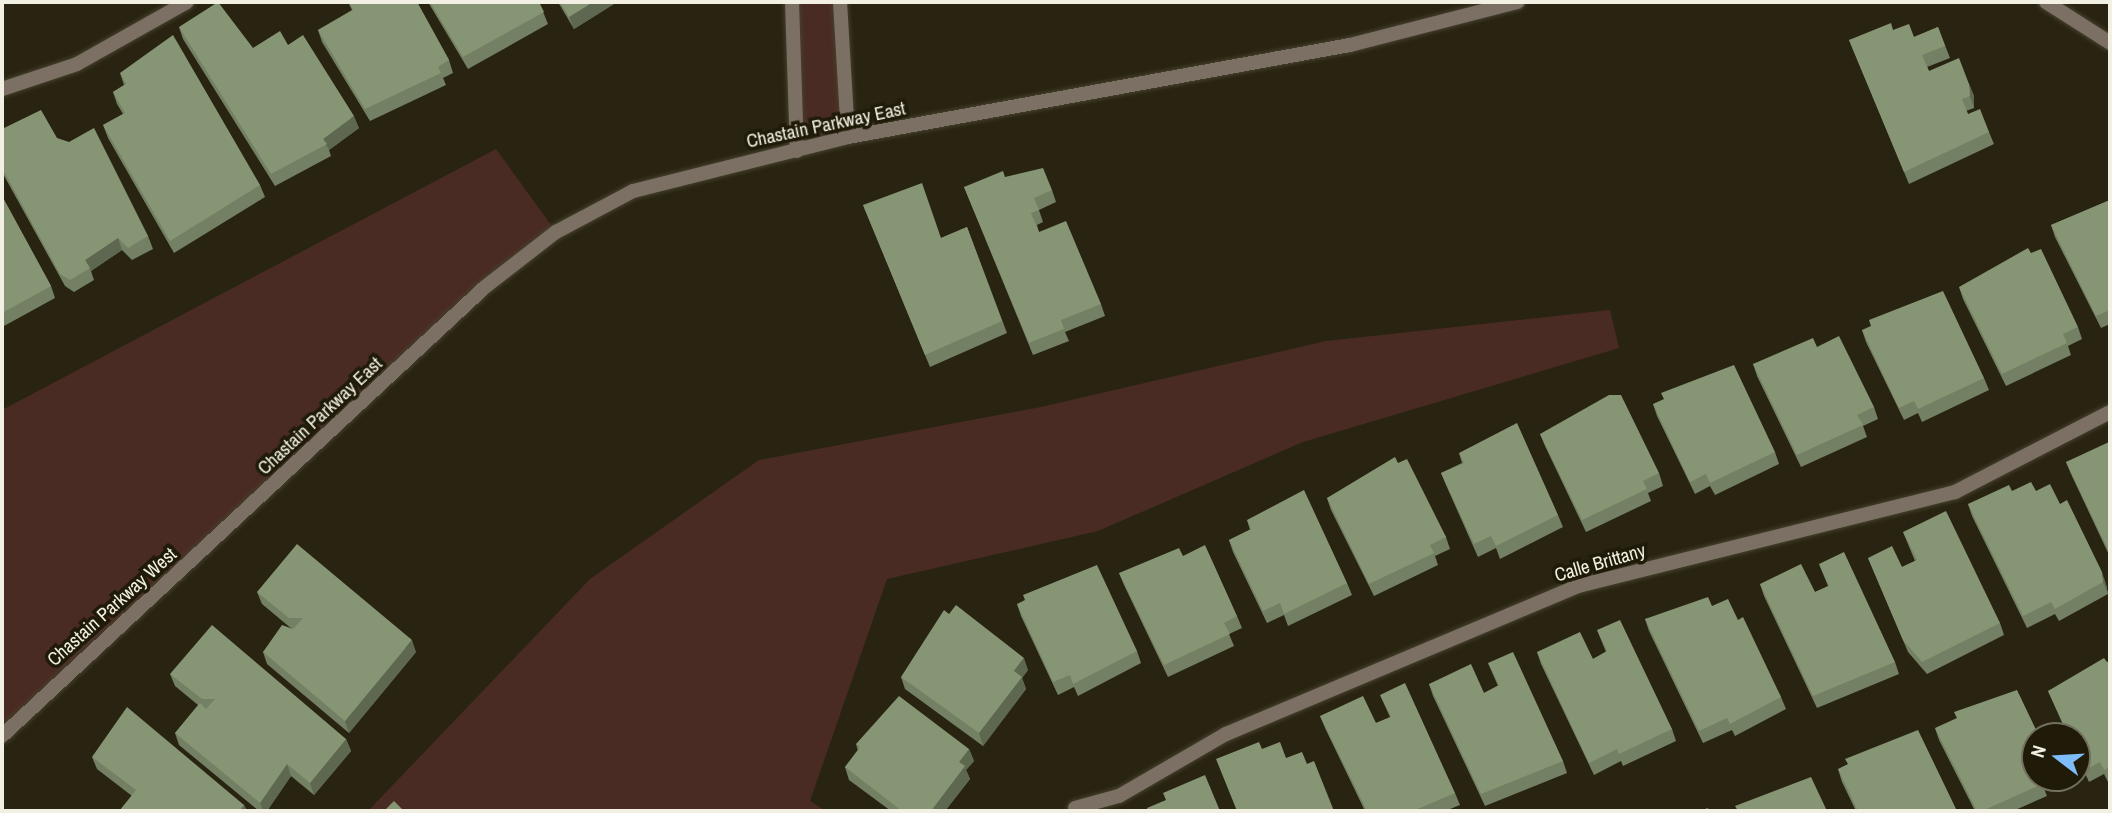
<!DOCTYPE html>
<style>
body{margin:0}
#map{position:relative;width:2112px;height:813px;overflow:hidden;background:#292411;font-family:"Archivo Narrow",sans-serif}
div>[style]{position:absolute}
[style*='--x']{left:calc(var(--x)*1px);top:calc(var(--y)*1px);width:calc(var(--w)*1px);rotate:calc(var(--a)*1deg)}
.green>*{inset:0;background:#4a2b23}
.roads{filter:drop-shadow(0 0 2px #45412e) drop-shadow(0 0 2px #45412e)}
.street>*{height:14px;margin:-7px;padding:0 7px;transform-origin:7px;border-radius:7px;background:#7c7064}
.wall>*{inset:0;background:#738063}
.shaded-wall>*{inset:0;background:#5e6850}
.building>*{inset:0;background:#869573}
span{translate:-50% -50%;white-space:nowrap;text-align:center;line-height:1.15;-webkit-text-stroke:7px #1f1b08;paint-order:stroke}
.street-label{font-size:19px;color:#f2f0e3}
.frame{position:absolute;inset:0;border:4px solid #f2f0e3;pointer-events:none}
.north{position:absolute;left:2021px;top:722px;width:70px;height:70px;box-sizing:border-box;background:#1f1b08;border:2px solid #737060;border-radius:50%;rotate:287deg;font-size:19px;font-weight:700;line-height:28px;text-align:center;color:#f2f0e3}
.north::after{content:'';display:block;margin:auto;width:24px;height:32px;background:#7fbdfa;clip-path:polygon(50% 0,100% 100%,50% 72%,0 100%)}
</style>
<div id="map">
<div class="green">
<div style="clip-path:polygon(790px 2px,840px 2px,848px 137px,797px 151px)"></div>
<div style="clip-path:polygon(496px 149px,556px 232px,485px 287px,2px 738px,2px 410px)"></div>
<div style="clip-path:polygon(1610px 310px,1619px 348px,1303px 442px,1098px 531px,887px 579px,810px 801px,826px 811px,368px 811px,590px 579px,759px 460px,1041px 407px,1326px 341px)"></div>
</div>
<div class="roads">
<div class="street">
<div style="--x:792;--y:2;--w:149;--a:88.1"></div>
<div style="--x:840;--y:2;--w:135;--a:86.6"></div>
<div style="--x:2046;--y:2;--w:76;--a:32.6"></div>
<div style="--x:2;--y:89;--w:79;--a:-18.4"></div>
<div style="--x:77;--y:64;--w:126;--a:-29.4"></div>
<div style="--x:2;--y:736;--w:659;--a:-42.91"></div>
<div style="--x:485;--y:287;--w:90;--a:-37.8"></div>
<div style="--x:556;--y:232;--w:87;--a:-28"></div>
<div style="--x:633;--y:191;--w:222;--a:-14.1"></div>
<div style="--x:848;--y:137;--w:510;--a:-10.39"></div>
<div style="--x:1350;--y:45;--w:173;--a:-14.4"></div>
<div style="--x:1075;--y:808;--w:46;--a:-15.3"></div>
<div style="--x:1119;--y:796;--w:124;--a:-30.1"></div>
<div style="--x:1226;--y:734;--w:382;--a:-22.8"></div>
<div style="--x:1578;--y:586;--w:389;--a:-14"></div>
<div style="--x:1955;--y:492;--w:174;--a:-27.3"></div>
</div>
</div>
<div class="wall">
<div style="clip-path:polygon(348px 2px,417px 2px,449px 60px,453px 73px,443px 78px,446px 85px,370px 121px,322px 42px,318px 30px,352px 10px)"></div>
<div style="clip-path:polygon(428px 2px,539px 2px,548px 24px,468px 69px)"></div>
<div style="clip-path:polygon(558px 2px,617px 2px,574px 29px)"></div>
<div style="clip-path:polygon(179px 27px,253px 48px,288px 45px,359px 128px,329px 150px,331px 156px,275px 186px,183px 39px)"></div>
<div style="clip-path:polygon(1938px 27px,1950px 58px,1927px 67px,1929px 71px,1969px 84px,1974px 96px,1974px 108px,1966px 111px,1968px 114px,1989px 132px,1994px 144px,1909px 184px,1849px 40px,1893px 30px,1914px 37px)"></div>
<div style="clip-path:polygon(120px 73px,260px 185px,265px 197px,174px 253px,108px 138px,103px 125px,123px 114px,117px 104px,113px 92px,124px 85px)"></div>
<div style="clip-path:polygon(2px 129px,57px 138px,148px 236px,153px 249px,132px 260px,122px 250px,91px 271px,94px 280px,74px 292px,65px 286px,2px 172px)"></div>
<div style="clip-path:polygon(1005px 177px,1052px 190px,1056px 202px,1039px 210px,1043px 222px,1037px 225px,1039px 232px,1101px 304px,1105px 316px,1065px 332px,1069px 341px,1033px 355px,964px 187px)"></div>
<div style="clip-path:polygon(2px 196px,51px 286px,55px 298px,4px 326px,2px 322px)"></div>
<div style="clip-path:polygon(2110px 200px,2110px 324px,2101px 328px,2055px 237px,2051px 225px)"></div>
<div style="clip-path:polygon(863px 205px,941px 238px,967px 227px,1007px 333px,930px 367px)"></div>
<div style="clip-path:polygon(1959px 287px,2078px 327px,2082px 339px,2068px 346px,2071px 355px,2006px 386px,1963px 299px)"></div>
<div style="clip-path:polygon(1862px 330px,1984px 378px,1989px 390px,1922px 422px,1918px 413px,1904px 420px,1866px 342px)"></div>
<div style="clip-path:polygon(1817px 347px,1874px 407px,1878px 419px,1863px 426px,1867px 437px,1801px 467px,1757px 376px,1753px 364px)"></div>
<div style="clip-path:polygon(1653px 404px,1775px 452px,1779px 464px,1715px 495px,1710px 486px,1695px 494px,1657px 416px)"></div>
<div style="clip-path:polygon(1540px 434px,1659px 473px,1663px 486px,1648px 493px,1651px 501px,1586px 532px,1545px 446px)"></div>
<div style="clip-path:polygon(2110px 445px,2110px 557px,2071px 474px,2066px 462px)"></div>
<div style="clip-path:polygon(1459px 453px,1558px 515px,1563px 527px,1500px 559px,1496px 548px,1478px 557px,1446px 485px,1441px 473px,1462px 463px)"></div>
<div style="clip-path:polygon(1398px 463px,1446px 537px,1450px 549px,1435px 556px,1438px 565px,1374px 596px,1331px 510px,1327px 498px)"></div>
<div style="clip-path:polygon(2012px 491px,2036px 491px,2060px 504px,2106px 584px,2108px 594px,2059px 621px,2055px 614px,2027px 628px,1972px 516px,1968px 504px)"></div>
<div style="clip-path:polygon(1247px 520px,1347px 583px,1352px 595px,1288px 626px,1284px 615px,1267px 623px,1233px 552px,1229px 540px,1250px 530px)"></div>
<div style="clip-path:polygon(1903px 532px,2000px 623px,2004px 635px,1927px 674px,1908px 652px,1868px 558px,1902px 567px,1915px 561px)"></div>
<div style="clip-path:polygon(1819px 564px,1895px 662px,1899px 674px,1817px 708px,1764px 596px,1760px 584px,1815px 592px,1828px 586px)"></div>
<div style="clip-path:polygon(1119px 573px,1237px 616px,1242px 628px,1229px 634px,1234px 646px,1168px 677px,1124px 585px)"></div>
<div style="clip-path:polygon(257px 592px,416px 652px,349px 733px,267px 664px,263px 652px,292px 629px,262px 604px)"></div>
<div style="clip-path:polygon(1017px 604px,1137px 651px,1141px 663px,1078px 696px,1074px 687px,1058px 695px,1021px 616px)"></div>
<div style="clip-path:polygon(1712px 606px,1738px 620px,1781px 697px,1786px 709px,1735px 736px,1732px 730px,1703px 743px,1649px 631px,1645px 619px)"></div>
<div style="clip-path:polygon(1597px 630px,1672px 729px,1676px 741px,1623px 766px,1621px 761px,1594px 775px,1541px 664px,1537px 652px,1593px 659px,1606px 652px)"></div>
<div style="clip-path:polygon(2110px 661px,2110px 781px,2108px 782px,2104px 774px,2089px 782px,2077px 755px,2077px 736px,2068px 736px,2048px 691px)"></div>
<div style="clip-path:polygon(1488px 663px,1563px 761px,1567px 773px,1485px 806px,1433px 696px,1429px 684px,1484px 693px,1498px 686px)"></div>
<div style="clip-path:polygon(1028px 670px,1022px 678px,1026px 689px,983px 746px,905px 689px,901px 677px)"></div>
<div style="clip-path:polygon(170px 674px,346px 739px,351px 751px,314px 795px,291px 776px,267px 811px,259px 811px,179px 745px,175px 733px,198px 705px,175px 686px)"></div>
<div style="clip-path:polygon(1380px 695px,1455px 793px,1460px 805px,1445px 811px,1365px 811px,1325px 728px,1320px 716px,1376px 723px,1390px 717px)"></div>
<div style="clip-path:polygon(1935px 728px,2035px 778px,2057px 778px,2058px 780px,2043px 786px,2047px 796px,2013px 811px,1975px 811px,1939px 740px)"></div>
<div style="clip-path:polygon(856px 744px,969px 749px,974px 761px,966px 770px,970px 779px,945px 811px,891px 811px,849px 780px,845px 767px,858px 751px)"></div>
<div style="clip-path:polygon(92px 757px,244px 805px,247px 811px,121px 811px,120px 810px,132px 796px,97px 769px)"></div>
<div style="clip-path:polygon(1838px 769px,1957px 811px,1856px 811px,1842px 782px)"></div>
</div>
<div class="shaded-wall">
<div style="clip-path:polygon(593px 2px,617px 2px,574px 29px,569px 17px)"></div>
<div style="clip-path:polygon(1969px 84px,1974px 96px,1974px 108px,1970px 96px)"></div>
<div style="clip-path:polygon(354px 116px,359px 128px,329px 150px,323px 139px)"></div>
<div style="clip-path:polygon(118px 238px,122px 250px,91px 271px,85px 260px)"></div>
<div style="clip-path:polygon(2102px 572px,2106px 584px,2108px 594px,2103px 582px)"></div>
<div style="clip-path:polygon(412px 640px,416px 652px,349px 733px,345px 721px)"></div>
<div style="clip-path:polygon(1024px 658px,1028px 670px,1022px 678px,1026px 689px,983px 746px,979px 733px,1014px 671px)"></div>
<div style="clip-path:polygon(346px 739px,351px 751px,314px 795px,310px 783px)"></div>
<div style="clip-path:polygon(969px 749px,974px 761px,966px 770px,970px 779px,945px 811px,931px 811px,959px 762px)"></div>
<div style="clip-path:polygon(287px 764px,291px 776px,267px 811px,263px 811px,260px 803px)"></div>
<div style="clip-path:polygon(244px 805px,247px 811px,239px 811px)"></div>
</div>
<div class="building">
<div style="clip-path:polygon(218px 2px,253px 48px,280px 31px,288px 45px,303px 35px,354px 116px,323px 139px,327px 144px,271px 174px,179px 27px)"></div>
<div style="clip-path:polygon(349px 2px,417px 2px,449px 60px,438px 67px,441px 73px,365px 109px,318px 30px,353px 10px)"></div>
<div style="clip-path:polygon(430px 2px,539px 2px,544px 12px,463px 57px)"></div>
<div style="clip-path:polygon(560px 2px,593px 2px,569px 17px)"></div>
<div style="clip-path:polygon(1891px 23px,1893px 30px,1909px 24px,1914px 37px,1938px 27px,1945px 46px,1922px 55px,1929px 71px,1959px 58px,1969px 84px,1970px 96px,1962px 99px,1968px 114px,1980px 109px,1989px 132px,1904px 172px,1849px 40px)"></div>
<div style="clip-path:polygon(173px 35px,260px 185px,170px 241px,103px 125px,125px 113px,113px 92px,126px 84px,120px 73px)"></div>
<div style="clip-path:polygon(41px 110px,57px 138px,69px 142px,94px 128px,148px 236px,128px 248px,118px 238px,85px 260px,90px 268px,70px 280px,60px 274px,2px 168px,2px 129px)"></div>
<div style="clip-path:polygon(1043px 168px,1052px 190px,1034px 198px,1039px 210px,1031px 213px,1039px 232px,1066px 221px,1101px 304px,1061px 320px,1064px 329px,1029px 343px,964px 187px,1003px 171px,1005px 177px)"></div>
<div style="clip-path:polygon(922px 183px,941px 238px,967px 227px,1002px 321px,925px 355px,863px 205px)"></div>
<div style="clip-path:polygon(2px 196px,51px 286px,2px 313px)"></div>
<div style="clip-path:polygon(2110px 200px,2110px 310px,2096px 316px,2051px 225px)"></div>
<div style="clip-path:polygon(2028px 248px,2031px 253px,2041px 249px,2078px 327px,2063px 334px,2067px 343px,2002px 374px,1959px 287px)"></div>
<div style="clip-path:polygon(1943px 291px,1984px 378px,1918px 409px,1914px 401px,1899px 408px,1862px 330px,1871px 326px,1869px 320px)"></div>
<div style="clip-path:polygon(1839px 336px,1874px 407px,1857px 415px,1863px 425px,1797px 455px,1753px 364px,1813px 338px,1817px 347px)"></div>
<div style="clip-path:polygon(1734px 365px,1775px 452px,1710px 483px,1706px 474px,1690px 482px,1653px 404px,1664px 399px,1661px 393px)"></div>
<div style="clip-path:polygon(1609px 395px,1621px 395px,1659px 473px,1643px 481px,1647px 489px,1582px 520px,1540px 434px)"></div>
<div style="clip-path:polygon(1517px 423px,1558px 515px,1496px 546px,1491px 536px,1474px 544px,1441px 473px,1464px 463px,1459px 453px)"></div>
<div style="clip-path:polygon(2109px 442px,2110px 445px,2110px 554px,2066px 462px)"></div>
<div style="clip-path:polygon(1395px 457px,1398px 463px,1407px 459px,1446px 537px,1430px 545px,1434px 553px,1369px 584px,1327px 498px)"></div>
<div style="clip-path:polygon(2031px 482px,2036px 491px,2050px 484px,2060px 504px,2067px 500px,2102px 572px,2103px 582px,2055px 609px,2051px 602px,2023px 616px,1968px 504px,2009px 485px,2012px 491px)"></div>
<div style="clip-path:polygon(1304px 490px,1347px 583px,1284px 614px,1280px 603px,1263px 611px,1229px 540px,1251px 529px,1247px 520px)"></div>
<div style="clip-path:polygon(1946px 511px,2000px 623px,1922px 662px,1903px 640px,1868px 558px,1892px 546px,1902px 567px,1917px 560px,1903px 532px)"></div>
<div style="clip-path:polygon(297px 544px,412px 640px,345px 721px,263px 652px,282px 625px,293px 629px,303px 618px,289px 618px,257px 592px)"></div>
<div style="clip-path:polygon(1205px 545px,1237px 616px,1224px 623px,1230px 634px,1164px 665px,1119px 573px,1179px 548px,1183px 556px)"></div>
<div style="clip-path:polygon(1844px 552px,1895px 662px,1813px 696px,1760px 584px,1801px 564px,1815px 592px,1829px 586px,1819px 564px)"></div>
<div style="clip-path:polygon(1097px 565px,1137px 651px,1073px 684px,1070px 675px,1053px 682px,1017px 604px,1025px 600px,1023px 595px)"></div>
<div style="clip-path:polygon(1708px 597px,1712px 606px,1728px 599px,1738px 620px,1743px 617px,1781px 697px,1730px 724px,1727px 718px,1699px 731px,1645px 619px)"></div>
<div style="clip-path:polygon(956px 605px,1024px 658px,1014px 671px,1022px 677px,979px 733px,901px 677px,944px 610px,949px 614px)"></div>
<div style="clip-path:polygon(1620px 620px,1672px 729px,1619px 754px,1617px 749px,1589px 763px,1537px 652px,1580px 632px,1593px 659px,1607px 651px,1597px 630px)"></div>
<div style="clip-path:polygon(212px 625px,346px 739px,310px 783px,287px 764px,260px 803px,175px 733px,200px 703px,206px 709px,215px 699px,202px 699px,170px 674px)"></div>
<div style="clip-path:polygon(1513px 652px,1563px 761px,1481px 794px,1429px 684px,1471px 664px,1484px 693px,1499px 685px,1488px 663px)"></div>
<div style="clip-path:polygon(2104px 658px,2107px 662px,2110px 661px,2110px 767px,2104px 770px,2100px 762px,2085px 770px,2077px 753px,2077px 736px,2069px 736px,2048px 691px)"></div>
<div style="clip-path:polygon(1405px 683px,1455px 793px,1413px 811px,1367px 811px,1320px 716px,1363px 696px,1376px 723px,1391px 717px,1380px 695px)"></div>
<div style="clip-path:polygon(2017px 690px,2039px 736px,2035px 736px,2035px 778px,2040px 778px,2042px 784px,1982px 811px,1977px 811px,1935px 728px,1957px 718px,1954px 712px)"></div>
<div style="clip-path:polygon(899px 696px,969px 749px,959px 762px,965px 766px,931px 811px,902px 811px,845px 767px,860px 747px,856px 744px)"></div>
<div style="clip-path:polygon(127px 707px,244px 805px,239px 811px,122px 811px,120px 810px,136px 790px,92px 757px)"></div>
<div style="clip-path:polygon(1918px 730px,1957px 811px,1858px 811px,1838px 769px,1848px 764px,1845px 759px)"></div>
<div style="clip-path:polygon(1259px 742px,1262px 749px,1280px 742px,1286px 758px,1302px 752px,1307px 764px,1314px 761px,1334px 811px,1237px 811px,1216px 759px)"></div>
<div style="clip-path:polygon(1205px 775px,1220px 811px,1148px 811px,1147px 808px,1166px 800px,1163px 793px)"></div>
<div style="clip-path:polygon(1811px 777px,1827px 811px,1738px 811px,1735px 806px)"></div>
<div style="clip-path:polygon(394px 801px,404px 811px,384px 811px)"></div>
<div style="clip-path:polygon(1708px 808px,1709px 811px,1699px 811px)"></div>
</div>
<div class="street-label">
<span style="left:826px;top:125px;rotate:-12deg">Chastain Parkway East</span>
<span style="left:320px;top:416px;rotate:-43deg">Chastain Parkway East</span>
<span style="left:1600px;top:563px;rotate:-16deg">Calle Brittany</span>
<span style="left:112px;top:607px;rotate:-42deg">Chastain Parkway West</span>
</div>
<div class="frame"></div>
<div class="north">N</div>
</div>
